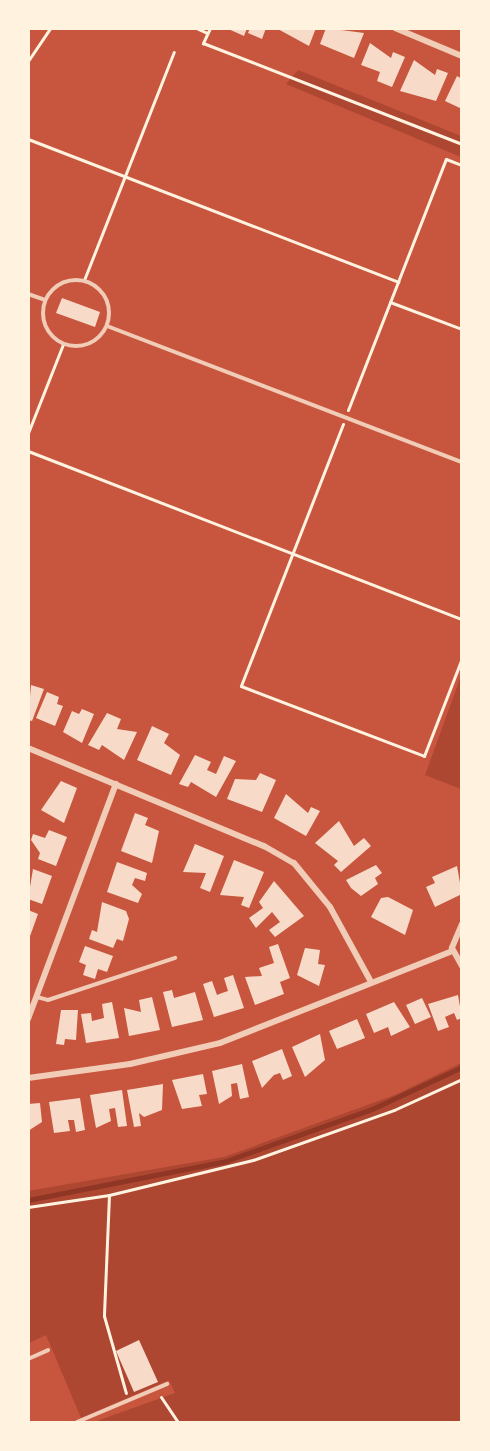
<!DOCTYPE html>
<style>
body{margin:0}
#map{position:relative;width:490px;height:1451px;overflow:hidden;background:#c8553d;font-family:"Space Grotesk",sans-serif}
div>[style]{position:absolute}
[style*='--x']{left:calc(var(--x)*1px);top:calc(var(--y)*1px);width:calc(var(--w)*1px);rotate:calc(var(--a)*1deg)}
.green>*{inset:0;background:#ae4732}
.stream>*{height:4.5px;margin:-2.25px;padding:0 2.25px;transform-origin:2.25px;border-radius:2.25px;background:#8f3625}
.building>*{inset:0;background:#f7dbc8}
.path>*{height:3px;margin:-1.5px;padding:0 1.5px;transform-origin:1.5px;border-radius:1.5px;background:#fff3e0}
.service>*{height:4px;margin:-2px;padding:0 2px;transform-origin:2px;border-radius:2px;background:#f1ccb7}
.service>.ring{margin:-2px;padding:0;box-sizing:content-box;background:none;border:4px solid #f1ccb7;border-radius:50%}
.minor>*{height:6px;margin:-3px;padding:0 3px;transform-origin:3px;border-radius:3px;background:#f1ccb7}
span{translate:-50% -50%;white-space:nowrap;text-align:center;line-height:1.15;-webkit-text-stroke:5px #fff3e0;paint-order:stroke}
.frame{position:absolute;inset:0;border:30px solid #fff3e0;pointer-events:none}
</style>
<div id="map">
<div class="green">
<div style="clip-path:polygon(298px 70px,461px 136px,461px 157px,286px 84px)"></div>
<div style="clip-path:polygon(461px 676px,462px 789px,461px 789px,425px 775px)"></div>
<div style="clip-path:polygon(461px 1063px,461px 1422px,94px 1422px,175px 1393px,169px 1380px,81px 1418px,46px 1335px,29px 1343px,28px 1191px,224px 1157px,395px 1095px)"></div>
</div>
<div class="stream">
<div style="--x:28;--y:1200;--w:202;--a:-11.1"></div>
<div style="--x:226;--y:1161;--w:155;--a:-19.6"></div>
<div style="--x:372;--y:1109;--w:99;--a:-25"></div>
</div>
<div class="building">
<div style="clip-path:polygon(226px 28px,247px 28px,244px 36px)"></div>
<div style="clip-path:polygon(250px 28px,266px 28px,262px 39px,248px 33px)"></div>
<div style="clip-path:polygon(276px 28px,316px 28px,309px 46px)"></div>
<div style="clip-path:polygon(326px 28px,364px 33px,354px 58px,320px 44px)"></div>
<div style="clip-path:polygon(370px 43px,391px 58px,393px 52px,405px 57px,392px 87px,377px 81px,380px 72px,361px 65px)"></div>
<div style="clip-path:polygon(414px 60px,435px 75px,437px 69px,448px 73px,436px 101px,400px 91px)"></div>
<div style="clip-path:polygon(457px 76px,462px 79px,462px 109px,445px 101px)"></div>
<div style="clip-path:polygon(62px 298px,100px 312px,95px 327px,56px 313px)"></div>
<div style="clip-path:polygon(31px 685px,44px 689px,32px 721px,28px 720px)"></div>
<div style="clip-path:polygon(47px 692px,59px 697px,57px 704px,63px 706px,55px 726px,36px 718px)"></div>
<div style="clip-path:polygon(82px 709px,94px 714px,82px 743px,63px 732px,72px 711px,79px 714px)"></div>
<div style="clip-path:polygon(107px 713px,121px 719px,117px 729px,137px 732px,124px 760px,102px 745px,99px 750px,88px 745px)"></div>
<div style="clip-path:polygon(152px 726px,169px 734px,164px 743px,180px 755px,171px 775px,137px 760px)"></div>
<div style="clip-path:polygon(195px 755px,211px 762px,207px 770px,216px 774px,224px 756px,236px 761px,216px 797px,191px 782px,188px 787px,179px 784px)"></div>
<div style="clip-path:polygon(260px 773px,276px 780px,262px 812px,227px 799px,235px 779px,256px 780px)"></div>
<div style="clip-path:polygon(61px 781px,77px 788px,64px 823px,41px 810px)"></div>
<div style="clip-path:polygon(286px 794px,308px 813px,311px 807px,320px 811px,306px 836px,274px 818px)"></div>
<div style="clip-path:polygon(135px 813px,148px 818px,145px 825px,159px 831px,152px 863px,121px 851px)"></div>
<div style="clip-path:polygon(339px 821px,354px 846px,364px 838px,371px 846px,341px 872px,334px 865px,338px 861px,315px 843px)"></div>
<div style="clip-path:polygon(49px 830px,67px 837px,56px 866px,38px 859px,40px 853px,31px 840px,33px 834px,45px 838px)"></div>
<div style="clip-path:polygon(195px 844px,224px 856px,210px 892px,200px 888px,206px 873px,183px 872px)"></div>
<div style="clip-path:polygon(234px 860px,264px 872px,249px 908px,241px 905px,244px 897px,220px 895px)"></div>
<div style="clip-path:polygon(117px 862px,147px 873px,145px 881px,135px 878px,132px 885px,142px 894px,138px 903px,107px 892px)"></div>
<div style="clip-path:polygon(376px 865px,382px 873px,375px 878px,378px 884px,361px 896px,351px 888px,346px 880px)"></div>
<div style="clip-path:polygon(457px 866px,462px 894px,435px 907px,426px 887px,435px 883px,432px 877px)"></div>
<div style="clip-path:polygon(33px 869px,52px 876px,42px 904px,28px 899px)"></div>
<div style="clip-path:polygon(274px 881px,304px 916px,275px 937px,269px 930px,280px 922px,272px 912px,256px 928px,249px 918px,263px 908px,259px 902px)"></div>
<div style="clip-path:polygon(388px 897px,413px 910px,405px 935px,371px 917px,381px 898px)"></div>
<div style="clip-path:polygon(102px 902px,126px 911px,129px 919px,123px 941px,117px 939px,113px 948px,89px 939px,92px 930px,97px 932px)"></div>
<div style="clip-path:polygon(28px 910px,38px 914px,29px 939px,28px 939px)"></div>
<div style="clip-path:polygon(278px 944px,290px 978px,280px 982px,284px 994px,255px 1005px,245px 977px,262px 976px,259px 968px,274px 963px,269px 947px)"></div>
<div style="clip-path:polygon(85px 946px,113px 956px,107px 972px,98px 969px,95px 979px,83px 975px,86px 965px,79px 962px)"></div>
<div style="clip-path:polygon(305px 948px,320px 950px,318px 964px,325px 965px,319px 986px,297px 975px)"></div>
<div style="clip-path:polygon(233px 975px,244px 1008px,214px 1017px,203px 984px,212px 981px,217px 995px,222px 993px,228px 991px,224px 978px)"></div>
<div style="clip-path:polygon(172px 990px,174px 998px,195px 992px,203px 1020px,172px 1027px,163px 992px)"></div>
<div style="clip-path:polygon(458px 995px,462px 1018px,457px 1020px,454px 1013px,445px 1017px,449px 1027px,438px 1031px,428px 1004px)"></div>
<div style="clip-path:polygon(152px 997px,160px 1030px,129px 1036px,124px 1008px,141px 1012px,139px 1000px)"></div>
<div style="clip-path:polygon(422px 998px,431px 1017px,415px 1024px,406px 1005px)"></div>
<div style="clip-path:polygon(112px 1002px,119px 1038px,86px 1043px,81px 1014px,91px 1013px,92px 1021px,104px 1018px,102px 1004px)"></div>
<div style="clip-path:polygon(394px 1002px,410px 1027px,391px 1036px,388px 1027px,374px 1033px,366px 1014px)"></div>
<div style="clip-path:polygon(61px 1010px,78px 1010px,76px 1040px,65px 1039px,64px 1045px,56px 1044px)"></div>
<div style="clip-path:polygon(357px 1019px,365px 1038px,337px 1049px,329px 1031px)"></div>
<div style="clip-path:polygon(320px 1034px,325px 1060px,305px 1077px,292px 1047px)"></div>
<div style="clip-path:polygon(282px 1049px,292px 1076px,283px 1080px,280px 1073px,274px 1075px,262px 1088px,252px 1061px)"></div>
<div style="clip-path:polygon(242px 1064px,249px 1097px,240px 1099px,237px 1083px,231px 1084px,232px 1096px,219px 1104px,212px 1071px)"></div>
<div style="clip-path:polygon(203px 1074px,207px 1094px,199px 1095px,202px 1106px,182px 1109px,172px 1080px)"></div>
<div style="clip-path:polygon(163px 1084px,162px 1110px,144px 1117px,139px 1113px,141px 1126px,134px 1127px,127px 1090px)"></div>
<div style="clip-path:polygon(122px 1090px,127px 1126px,118px 1127px,115px 1108px,109px 1109px,111px 1121px,96px 1128px,90px 1095px)"></div>
<div style="clip-path:polygon(80px 1098px,85px 1130px,76px 1132px,74px 1120px,68px 1120px,70px 1131px,54px 1133px,49px 1102px)"></div>
<div style="clip-path:polygon(40px 1103px,42px 1122px,28px 1131px,28px 1104px)"></div>
<div style="clip-path:polygon(139px 1340px,158px 1382px,134px 1392px,116px 1351px)"></div>
</div>
<div class="path">
<div style="--x:196;--y:28;--w:12;--a:24"></div>
<div style="--x:210;--y:28;--w:17;--a:115"></div>
<div style="--x:203;--y:43;--w:278;--a:21.3"></div>
<div style="--x:28;--y:61;--w:40;--a:-56"></div>
<div style="--x:28;--y:139;--w:397;--a:21.1"></div>
<div style="--x:84;--y:280;--w:245;--a:-68.5"></div>
<div style="--x:390;--y:302;--w:77;--a:20.6"></div>
<div style="--x:348;--y:410;--w:269;--a:-68.7"></div>
<div style="--x:446;--y:159;--w:17;--a:21"></div>
<div style="--x:343;--y:424;--w:281;--a:111.3"></div>
<div style="--x:241;--y:686;--w:196;--a:20.9"></div>
<div style="--x:424;--y:756;--w:105;--a:-68.8"></div>
<div style="--x:28;--y:433;--w:96;--a:-68.5"></div>
<div style="--x:28;--y:451;--w:465;--a:21.2"></div>
<div style="--x:109;--y:1195;--w:121;--a:92.4"></div>
<div style="--x:104;--y:1316;--w:80;--a:74.1"></div>
<div style="--x:28;--y:1207;--w:82;--a:-8.4"></div>
<div style="--x:109;--y:1195;--w:148;--a:-13.7"></div>
<div style="--x:253;--y:1160;--w:150;--a:-19.5"></div>
<div style="--x:394;--y:1110;--w:75;--a:-24.5"></div>
<div style="--x:161;--y:1397;--w:30;--a:56"></div>
</div>
<div class="service">
<div class="ring" style="left:43px;top:280px;width:62px;height:62px"></div>
<div style="--x:28;--y:294;--w:18;--a:19"></div>
<div style="--x:107;--y:326;--w:380;--a:21"></div>
<div style="--x:37;--y:997;--w:11;--a:15"></div>
<div style="--x:48;--y:1000;--w:134;--a:-18.3"></div>
<div style="--x:28;--y:1359;--w:22;--a:-24"></div>
<div style="--x:77;--y:1422;--w:98;--a:-22.9"></div>
</div>
<div class="minor">
<div style="--x:395;--y:28;--w:73;--a:22.7"></div>
<div style="--x:28;--y:748;--w:256;--a:22.6"></div>
<div style="--x:264;--y:846;--w:34;--a:30"></div>
<div style="--x:294;--y:863;--w:57;--a:50.7"></div>
<div style="--x:330;--y:907;--w:83;--a:61.3"></div>
<div style="--x:462;--y:924;--w:26;--a:113"></div>
<div style="--x:452;--y:948;--w:21;--a:61"></div>
<div style="--x:28;--y:1019;--w:251;--a:-69.5"></div>
<div style="--x:28;--y:1078;--w:103;--a:-7.8"></div>
<div style="--x:130;--y:1064;--w:92;--a:-13.1"></div>
<div style="--x:220;--y:1043;--w:250;--a:-21.6"></div>
</div>
<div class="frame"></div>
</div>
